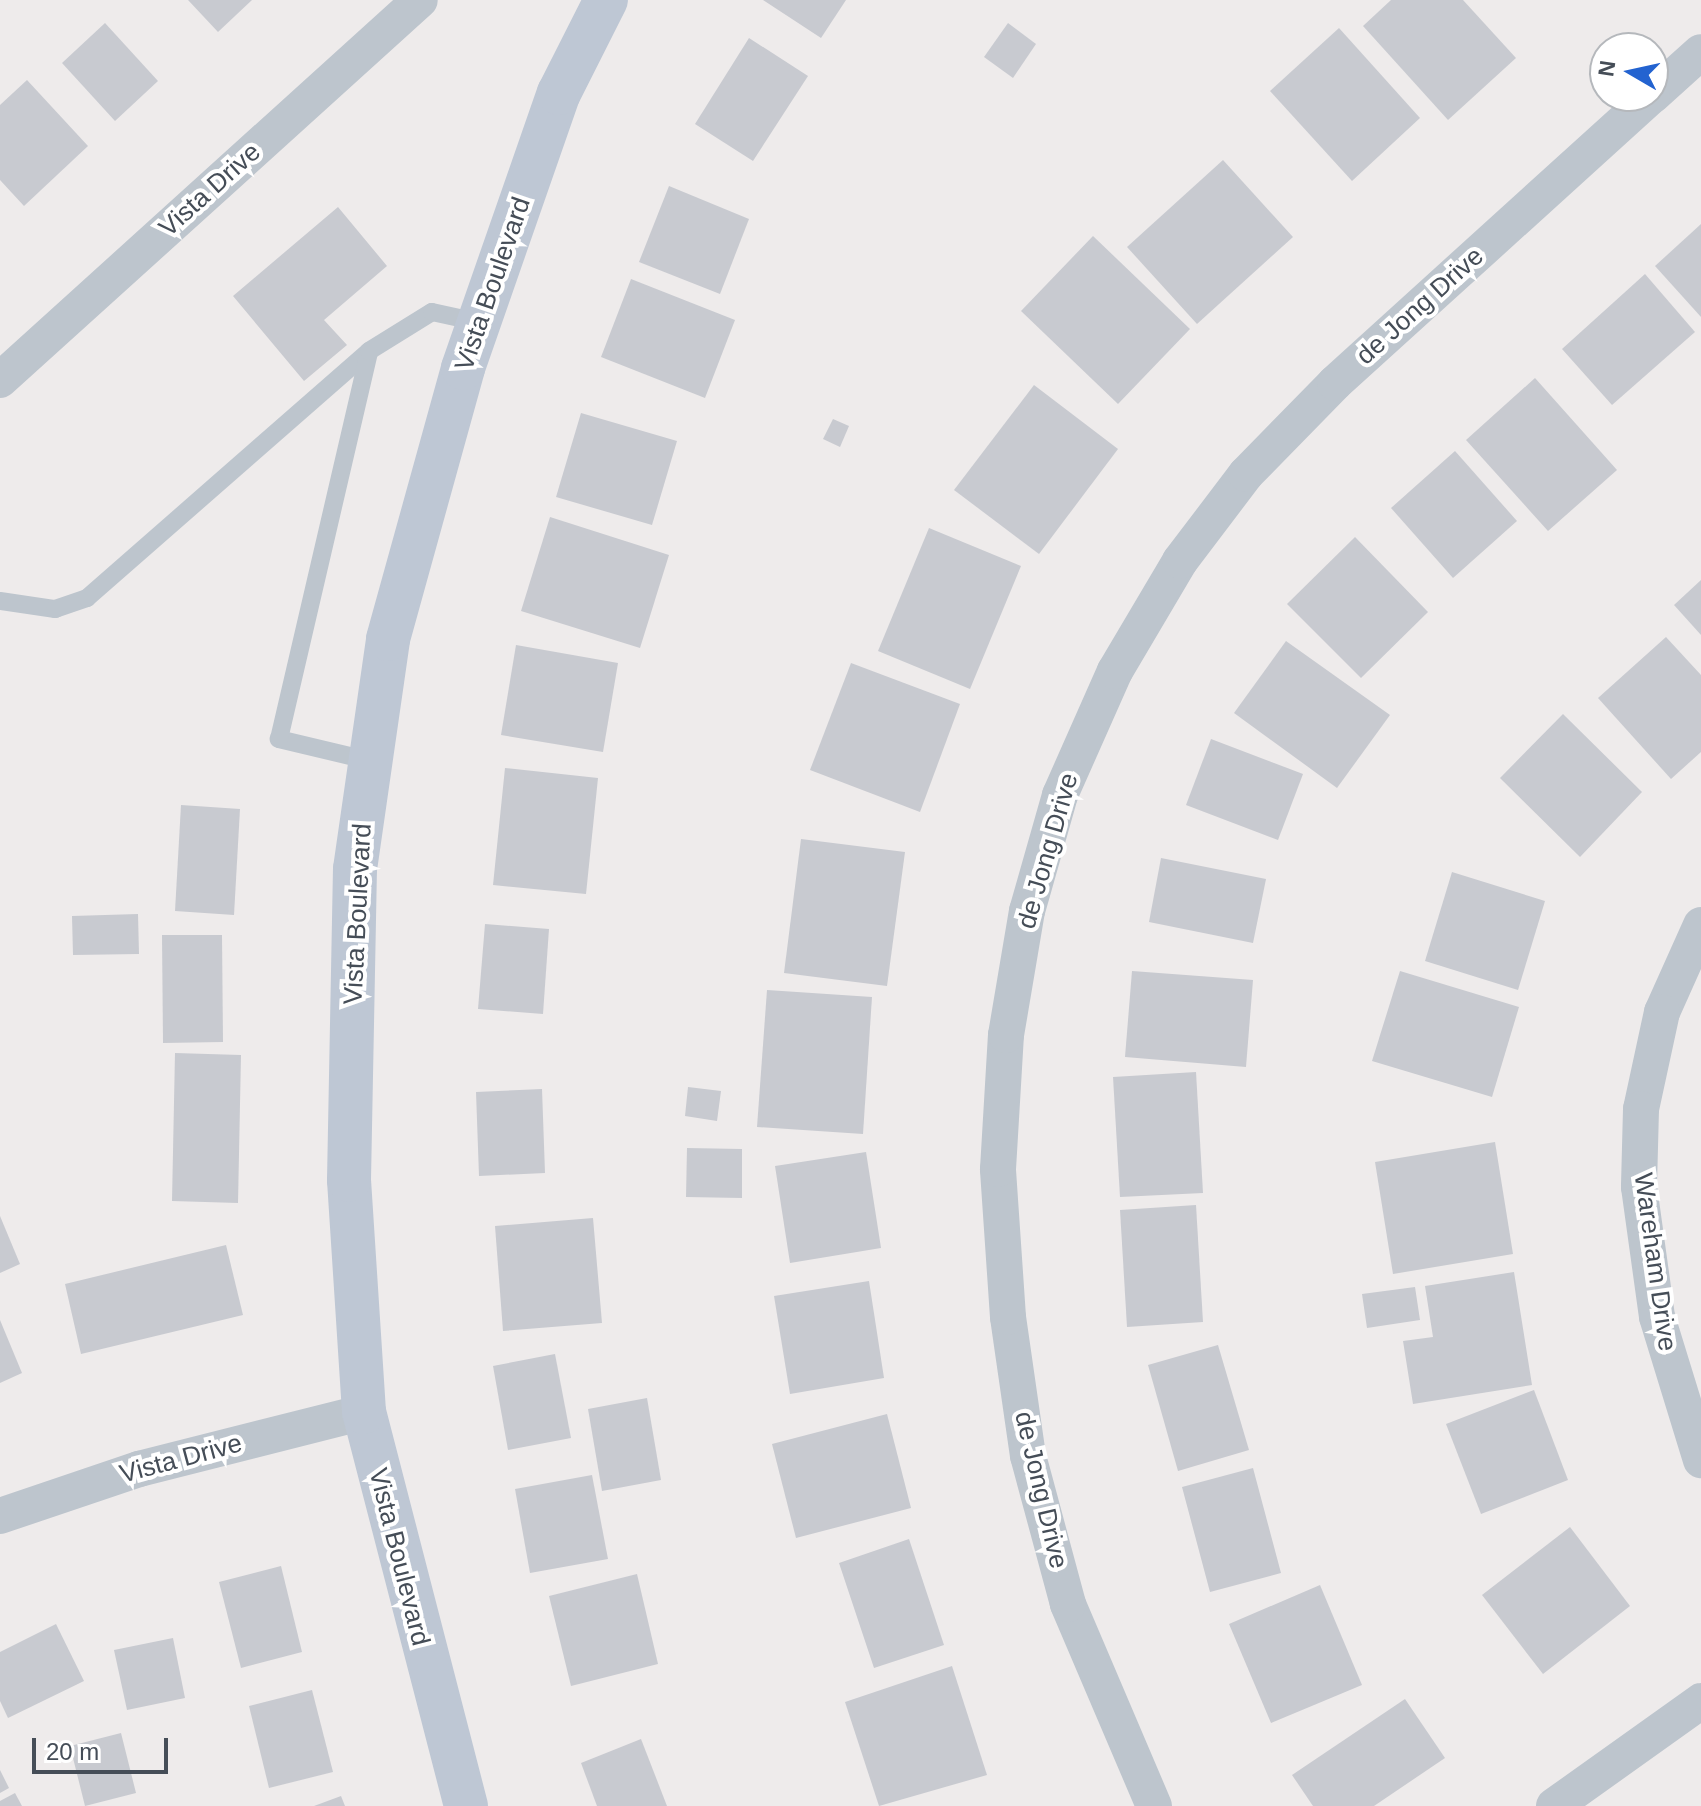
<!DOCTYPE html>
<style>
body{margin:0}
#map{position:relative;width:1701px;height:1806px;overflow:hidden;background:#eeebeb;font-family:Arial,sans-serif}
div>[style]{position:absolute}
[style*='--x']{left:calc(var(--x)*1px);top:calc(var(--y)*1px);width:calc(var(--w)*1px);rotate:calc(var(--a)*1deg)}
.building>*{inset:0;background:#c8cad0}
.lane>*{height:18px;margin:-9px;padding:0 9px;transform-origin:9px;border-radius:9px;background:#bdc5cd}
.street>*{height:36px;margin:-18px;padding:0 18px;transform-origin:18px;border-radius:18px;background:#bdc5cd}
.secondary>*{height:44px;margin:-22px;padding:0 22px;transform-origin:22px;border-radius:22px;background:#bec7d4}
span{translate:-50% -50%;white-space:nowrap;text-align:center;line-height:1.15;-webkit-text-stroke:8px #fff;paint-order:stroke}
.street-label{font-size:26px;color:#454d57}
.north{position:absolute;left:1589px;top:32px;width:80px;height:80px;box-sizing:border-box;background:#fff;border:2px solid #b5b8bc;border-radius:50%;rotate:279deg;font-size:22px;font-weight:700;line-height:32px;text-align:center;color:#454d57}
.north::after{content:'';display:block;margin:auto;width:28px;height:36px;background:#2363d0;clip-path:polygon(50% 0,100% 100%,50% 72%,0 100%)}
.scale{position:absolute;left:32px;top:1738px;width:136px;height:36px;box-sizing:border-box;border:4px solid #454d57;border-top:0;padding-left:10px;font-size:24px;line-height:28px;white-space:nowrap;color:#454d57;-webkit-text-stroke:6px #fff;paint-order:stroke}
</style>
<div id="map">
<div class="building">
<div style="clip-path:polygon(188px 0,252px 0,218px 32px)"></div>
<div style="clip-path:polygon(763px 0,846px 0,821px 38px)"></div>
<div style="clip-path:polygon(1391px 0,1463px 0,1516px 58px,1448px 120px,1363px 26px)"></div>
<div style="clip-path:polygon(105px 23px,158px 81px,115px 121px,62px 63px)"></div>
<div style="clip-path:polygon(1008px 23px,1036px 44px,1013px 78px,984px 57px)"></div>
<div style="clip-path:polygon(1339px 28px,1420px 118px,1352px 181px,1270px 91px)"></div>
<div style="clip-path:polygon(749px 38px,808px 76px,753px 161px,695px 124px)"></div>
<div style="clip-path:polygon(27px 80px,88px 146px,24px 206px,0 180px,0 105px)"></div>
<div style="clip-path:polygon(1223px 160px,1293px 237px,1197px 324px,1127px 247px)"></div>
<div style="clip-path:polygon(669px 186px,749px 219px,720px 294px,639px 262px)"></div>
<div style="clip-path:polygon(338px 207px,387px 266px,324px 320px,347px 345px,304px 381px,233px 296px)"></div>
<div style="clip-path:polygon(1701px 224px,1701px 317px,1655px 266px)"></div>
<div style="clip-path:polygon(1093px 236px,1190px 329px,1118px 404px,1021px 311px)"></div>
<div style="clip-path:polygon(1645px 274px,1695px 332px,1612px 405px,1562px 349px)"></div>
<div style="clip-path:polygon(631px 279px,735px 320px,705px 398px,601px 357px)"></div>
<div style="clip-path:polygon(1535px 378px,1617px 470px,1548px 531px,1466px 440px)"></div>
<div style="clip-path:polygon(1034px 385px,1118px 449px,1039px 554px,954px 490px)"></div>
<div style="clip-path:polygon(581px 413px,677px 441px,652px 525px,556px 497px)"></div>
<div style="clip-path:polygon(833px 419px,849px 426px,840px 447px,823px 439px)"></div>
<div style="clip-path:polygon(1455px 451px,1517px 521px,1453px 578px,1391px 508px)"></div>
<div style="clip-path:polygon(550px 517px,669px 555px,640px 648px,521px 611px)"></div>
<div style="clip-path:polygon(929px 528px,1021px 566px,970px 689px,878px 651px)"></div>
<div style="clip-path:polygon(1355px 537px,1428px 612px,1361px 678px,1287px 604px)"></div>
<div style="clip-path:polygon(1701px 580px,1701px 635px,1674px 605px)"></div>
<div style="clip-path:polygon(1666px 637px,1701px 675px,1701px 752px,1671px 779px,1598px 698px)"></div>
<div style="clip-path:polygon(1286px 641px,1390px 715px,1337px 788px,1234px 713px)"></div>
<div style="clip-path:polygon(516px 645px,618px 663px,603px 752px,501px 735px)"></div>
<div style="clip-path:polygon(851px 663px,960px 704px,920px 812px,810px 770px)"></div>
<div style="clip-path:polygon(1563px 714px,1642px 792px,1580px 857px,1500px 778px)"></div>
<div style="clip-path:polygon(1211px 739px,1303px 774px,1278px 840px,1186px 805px)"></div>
<div style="clip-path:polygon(505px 768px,598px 778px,586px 894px,493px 885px)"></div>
<div style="clip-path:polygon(181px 805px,240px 809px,234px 915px,175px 911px)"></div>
<div style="clip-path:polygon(801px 839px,905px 852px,887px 986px,784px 973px)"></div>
<div style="clip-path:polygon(1161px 858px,1266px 879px,1253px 943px,1149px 922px)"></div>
<div style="clip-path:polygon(1452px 872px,1545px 901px,1518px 990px,1425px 961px)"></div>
<div style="clip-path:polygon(138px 914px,139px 954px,73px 955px,72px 916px)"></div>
<div style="clip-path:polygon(485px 924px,549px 929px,543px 1014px,478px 1009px)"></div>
<div style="clip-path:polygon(162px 935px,222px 935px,223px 1042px,163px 1043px)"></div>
<div style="clip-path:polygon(1132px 971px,1253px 980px,1246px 1067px,1125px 1057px)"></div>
<div style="clip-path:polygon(1400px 971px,1519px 1007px,1492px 1097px,1372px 1061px)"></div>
<div style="clip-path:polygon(767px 990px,872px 997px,863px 1134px,757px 1127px)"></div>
<div style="clip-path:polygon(175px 1053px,241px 1055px,238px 1203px,172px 1201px)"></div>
<div style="clip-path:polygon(1196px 1072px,1203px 1193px,1120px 1197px,1113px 1077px)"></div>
<div style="clip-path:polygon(688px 1087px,721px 1091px,717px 1121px,685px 1116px)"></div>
<div style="clip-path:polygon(542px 1089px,545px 1173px,479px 1176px,476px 1092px)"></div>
<div style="clip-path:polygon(1495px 1142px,1513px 1254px,1393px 1274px,1375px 1162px)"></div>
<div style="clip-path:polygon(687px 1148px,742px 1149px,742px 1198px,686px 1197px)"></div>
<div style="clip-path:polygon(866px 1152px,881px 1248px,790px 1263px,775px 1166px)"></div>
<div style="clip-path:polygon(1196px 1205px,1203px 1322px,1127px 1327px,1120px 1210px)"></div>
<div style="clip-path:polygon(0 1216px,20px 1264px,0 1273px)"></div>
<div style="clip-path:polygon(593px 1218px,602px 1323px,503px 1331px,495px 1226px)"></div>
<div style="clip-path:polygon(226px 1245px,243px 1315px,81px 1354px,65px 1284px)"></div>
<div style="clip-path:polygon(1514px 1272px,1532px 1385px,1413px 1404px,1403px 1341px,1433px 1337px,1425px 1286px)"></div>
<div style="clip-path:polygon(869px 1281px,884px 1378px,790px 1394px,774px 1296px)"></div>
<div style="clip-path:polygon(1415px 1287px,1420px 1320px,1367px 1328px,1362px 1294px)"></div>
<div style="clip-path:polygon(0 1320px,22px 1373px,0 1383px)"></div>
<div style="clip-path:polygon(1218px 1345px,1249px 1450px,1178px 1471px,1148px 1365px)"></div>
<div style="clip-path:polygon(555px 1354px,571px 1438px,508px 1450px,493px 1366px)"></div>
<div style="clip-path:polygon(1534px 1390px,1568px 1480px,1481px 1514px,1446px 1424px)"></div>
<div style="clip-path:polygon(647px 1398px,661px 1480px,602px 1491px,588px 1409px)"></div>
<div style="clip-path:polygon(887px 1414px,911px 1508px,796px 1538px,772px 1444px)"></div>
<div style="clip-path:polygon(1253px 1468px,1281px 1573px,1210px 1592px,1182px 1487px)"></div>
<div style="clip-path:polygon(592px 1475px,608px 1559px,530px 1573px,515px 1489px)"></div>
<div style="clip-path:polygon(1570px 1527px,1630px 1606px,1543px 1674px,1482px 1595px)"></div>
<div style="clip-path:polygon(909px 1539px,944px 1645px,874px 1668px,839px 1563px)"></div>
<div style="clip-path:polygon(281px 1566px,302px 1652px,241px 1668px,219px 1582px)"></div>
<div style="clip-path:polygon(637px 1574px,658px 1664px,571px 1686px,549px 1596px)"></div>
<div style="clip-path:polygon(1320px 1585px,1362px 1685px,1271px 1723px,1229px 1624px)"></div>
<div style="clip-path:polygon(56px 1624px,84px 1681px,8px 1718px,0 1701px,0 1652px)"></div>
<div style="clip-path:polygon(173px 1638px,185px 1698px,127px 1710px,114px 1650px)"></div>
<div style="clip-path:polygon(952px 1666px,987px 1775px,879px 1806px,845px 1702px)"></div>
<div style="clip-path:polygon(312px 1690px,333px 1772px,269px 1788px,249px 1706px)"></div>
<div style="clip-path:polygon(1405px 1699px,1445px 1758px,1374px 1806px,1313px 1806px,1292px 1775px)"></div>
<div style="clip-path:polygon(121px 1733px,136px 1793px,85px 1806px,70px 1746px)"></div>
<div style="clip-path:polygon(641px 1739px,667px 1806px,597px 1806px,581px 1763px)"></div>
<div style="clip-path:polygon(0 1770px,9px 1788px,0 1793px)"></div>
<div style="clip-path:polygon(15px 1793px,22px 1806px,0 1806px,0 1801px)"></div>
<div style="clip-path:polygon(341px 1796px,345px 1806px,314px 1806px)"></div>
</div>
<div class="lane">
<div style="--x:0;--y:601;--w:56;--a:8.3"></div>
<div style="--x:55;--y:609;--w:34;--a:-19"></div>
<div style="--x:87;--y:598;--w:375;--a:-41.2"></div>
<div style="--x:371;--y:761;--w:95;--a:-166.6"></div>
<div style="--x:279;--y:739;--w:398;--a:-76.9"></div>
<div style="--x:369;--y:351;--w:74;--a:-31.8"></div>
<div style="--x:432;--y:312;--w:47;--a:12.3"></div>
</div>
<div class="street">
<div style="--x:1653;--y:95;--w:64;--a:-41.9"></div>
<div style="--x:0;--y:380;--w:566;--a:-42.14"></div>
<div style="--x:1701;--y:925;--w:95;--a:114.1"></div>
<div style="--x:1662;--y:1012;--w:99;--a:102.2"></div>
<div style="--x:1641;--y:1109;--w:78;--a:91.5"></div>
<div style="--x:1639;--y:1187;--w:131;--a:82.1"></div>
<div style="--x:1657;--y:1317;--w:150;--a:72.9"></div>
<div style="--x:0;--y:1516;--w:147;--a:-18.7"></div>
<div style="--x:139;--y:1469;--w:232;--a:-14.2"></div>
<div style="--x:1154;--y:1806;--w:220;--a:-113.1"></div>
<div style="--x:1068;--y:1604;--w:153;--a:-105.1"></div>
<div style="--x:1028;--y:1456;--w:140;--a:-98.2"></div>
<div style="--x:1008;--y:1317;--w:148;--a:-93.9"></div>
<div style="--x:998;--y:1169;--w:134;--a:-86.6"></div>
<div style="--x:1006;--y:1035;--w:126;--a:-80.4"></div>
<div style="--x:1027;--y:911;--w:121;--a:-74.1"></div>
<div style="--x:1060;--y:795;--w:136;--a:-66.1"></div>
<div style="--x:1115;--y:671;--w:128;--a:-59.4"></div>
<div style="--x:1180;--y:561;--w:109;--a:-52.8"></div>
<div style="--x:1246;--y:474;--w:127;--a:-45.6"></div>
<div style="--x:1335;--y:383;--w:428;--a:-42.2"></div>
<div style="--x:1554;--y:1806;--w:181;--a:-35.5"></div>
</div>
<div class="secondary">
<div style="--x:466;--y:1806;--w:407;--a:-104.5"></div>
<div style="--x:364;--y:1412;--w:232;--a:-93.7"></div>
<div style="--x:349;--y:1180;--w:311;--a:-88.9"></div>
<div style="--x:355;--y:869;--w:232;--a:-81.8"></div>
<div style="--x:388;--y:639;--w:281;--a:-74.5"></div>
<div style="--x:463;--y:368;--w:291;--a:-70.8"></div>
<div style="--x:559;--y:93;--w:104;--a:-63.2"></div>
</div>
<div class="street-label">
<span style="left:210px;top:190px;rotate:-42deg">Vista Drive</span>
<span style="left:493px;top:284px;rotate:-71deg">Vista Boulevard</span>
<span style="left:1420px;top:306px;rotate:-42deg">de Jong Drive</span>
<span style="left:1048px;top:851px;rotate:-74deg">de Jong Drive</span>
<span style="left:358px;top:914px;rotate:-87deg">Vista Boulevard</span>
<span style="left:1655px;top:1262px;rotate:82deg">Wareham Drive</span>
<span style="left:181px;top:1459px;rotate:-15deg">Vista Drive</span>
<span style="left:1041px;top:1490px;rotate:77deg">de Jong Drive</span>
<span style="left:399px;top:1557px;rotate:76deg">Vista Boulevard</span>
</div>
<div class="north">N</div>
<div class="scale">20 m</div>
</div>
